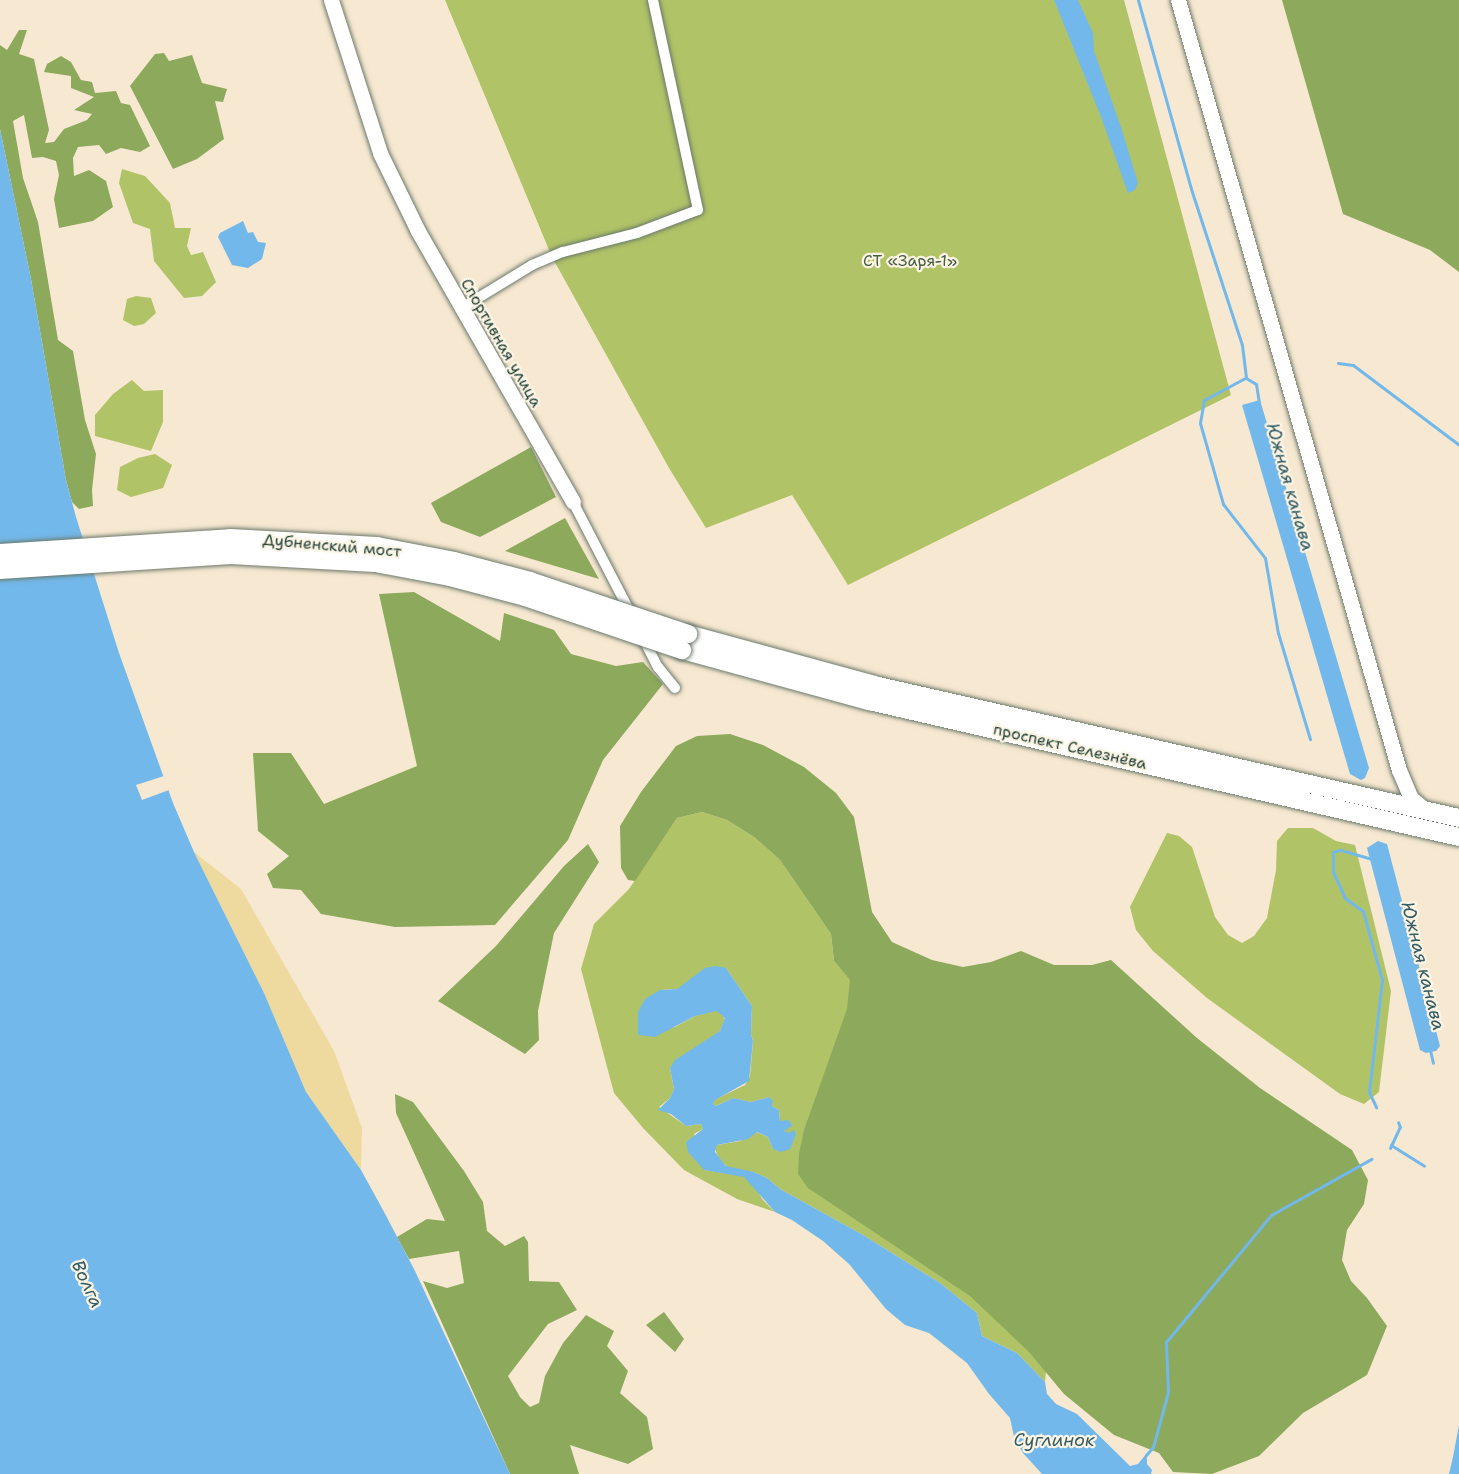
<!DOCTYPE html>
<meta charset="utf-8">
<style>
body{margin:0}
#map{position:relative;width:1459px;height:1474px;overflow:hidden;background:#f7e8d1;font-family:"Shantell Sans",sans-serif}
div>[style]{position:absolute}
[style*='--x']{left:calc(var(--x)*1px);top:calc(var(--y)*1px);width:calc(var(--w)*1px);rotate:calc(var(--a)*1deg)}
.green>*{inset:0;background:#b1c367}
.forest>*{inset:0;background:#8ca95c}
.sand>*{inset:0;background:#eeda9e}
.water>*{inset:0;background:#73b8ea}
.pier>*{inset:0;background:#f7e8d1}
.stream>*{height:3px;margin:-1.5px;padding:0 1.5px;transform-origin:1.5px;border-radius:1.5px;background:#73b8ea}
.roads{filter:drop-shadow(0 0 2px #6b796b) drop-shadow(0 0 2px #6b796b)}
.street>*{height:10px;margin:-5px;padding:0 5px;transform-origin:5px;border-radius:5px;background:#fff}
.secondary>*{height:15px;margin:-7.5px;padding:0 7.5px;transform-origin:7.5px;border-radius:7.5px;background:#fff}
.primary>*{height:18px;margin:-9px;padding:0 9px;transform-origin:9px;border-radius:9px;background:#fff}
.bridges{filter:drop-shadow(0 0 2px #6b796b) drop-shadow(0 0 2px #6b796b)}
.primary-bridge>*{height:18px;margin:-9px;padding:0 9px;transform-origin:9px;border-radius:9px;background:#fff}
span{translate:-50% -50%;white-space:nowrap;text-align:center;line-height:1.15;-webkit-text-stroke:4.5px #fcf5e5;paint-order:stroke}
.park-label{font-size:16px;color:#445e41}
.street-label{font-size:16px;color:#1f3d34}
.water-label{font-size:18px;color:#345c62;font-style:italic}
</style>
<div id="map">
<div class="green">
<div style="clip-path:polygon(445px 0,1124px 0,1231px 395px,848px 585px,792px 495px,706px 528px,669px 468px,552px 257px)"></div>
<div style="clip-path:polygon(122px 169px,145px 176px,170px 203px,175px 228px,191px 228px,187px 246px,191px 255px,203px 252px,216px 282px,202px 296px,184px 298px,154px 261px,150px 229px,133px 223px,119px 183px)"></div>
<div style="clip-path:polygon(136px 296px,151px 298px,156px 313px,144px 324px,134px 326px,123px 320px,127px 299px)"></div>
<div style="clip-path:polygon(132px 380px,144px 391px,163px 390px,163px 422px,151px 451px,95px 436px,95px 415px,113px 394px)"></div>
<div style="clip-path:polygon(155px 454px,172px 465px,163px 488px,131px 497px,117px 490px,120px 467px,138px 458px)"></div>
<div style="clip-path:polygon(702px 812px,727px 820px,754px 837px,780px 860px,831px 934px,834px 961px,882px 1016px,1053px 1296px,1045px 1382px,1017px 1353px,982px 1336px,977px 1313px,940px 1283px,863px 1235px,780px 1189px,767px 1178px,754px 1172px,729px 1169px,718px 1157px,715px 1148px,717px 1145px,740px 1141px,756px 1132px,768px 1137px,773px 1149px,793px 1140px,793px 1136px,784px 1131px,787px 1127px,780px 1121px,779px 1110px,772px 1106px,769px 1097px,751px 1102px,733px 1098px,716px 1106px,713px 1104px,714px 1100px,745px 1085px,750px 1076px,753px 1041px,751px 1034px,752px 1006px,726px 968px,677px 989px,660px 990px,638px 1012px,638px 1034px,675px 1027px,695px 1016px,717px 1010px,722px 1014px,725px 1019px,720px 1031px,670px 1068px,674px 1089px,670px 1098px,659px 1107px,686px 1126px,701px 1124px,703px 1129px,694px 1134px,704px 1170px,744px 1176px,753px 1184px,763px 1200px,775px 1212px,737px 1199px,684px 1170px,643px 1128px,614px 1093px,581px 969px,594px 924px,629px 889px,677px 818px)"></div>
<div style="clip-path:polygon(1288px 828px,1313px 828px,1336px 841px,1355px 845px,1391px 991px,1379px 1092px,1364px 1104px,1340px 1094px,1207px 998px,1153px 951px,1136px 930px,1130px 907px,1167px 833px,1179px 836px,1192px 847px,1215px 917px,1228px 935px,1242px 943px,1254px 936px,1267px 918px,1276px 870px,1277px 841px)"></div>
</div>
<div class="forest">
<div style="clip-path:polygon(1282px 0,1459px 0,1459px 272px,1430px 250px,1343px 214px)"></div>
<div style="clip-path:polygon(19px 30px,27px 30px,19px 54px,34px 59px,49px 130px,45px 143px,54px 142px,64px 129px,87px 120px,92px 114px,74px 110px,94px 97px,71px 88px,71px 76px,44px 72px,47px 64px,61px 56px,71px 62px,81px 80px,92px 82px,95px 93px,116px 91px,121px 103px,130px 105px,150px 146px,140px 152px,121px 148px,106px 154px,99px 145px,78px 147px,73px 158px,74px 176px,89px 170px,106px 181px,113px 207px,93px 221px,59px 228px,54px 199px,59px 175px,56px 161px,43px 157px,32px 158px,24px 115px,13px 121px,23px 178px,38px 222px,58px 340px,73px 351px,85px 420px,96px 454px,92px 490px,93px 506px,79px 509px,72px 502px,66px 480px,31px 279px,0 129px,0 45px,7px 50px)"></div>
<div style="clip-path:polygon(164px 53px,169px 61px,192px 55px,202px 83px,227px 89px,223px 102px,215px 101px,224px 139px,197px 159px,173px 169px,130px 86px,155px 54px)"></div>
<div style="clip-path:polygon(531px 447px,556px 497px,480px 537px,441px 522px,431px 503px)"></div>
<div style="clip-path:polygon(565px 518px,599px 579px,505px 551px)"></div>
<div style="clip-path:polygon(414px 592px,500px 641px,504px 613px,554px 630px,571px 654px,616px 666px,643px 662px,663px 684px,603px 760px,568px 840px,495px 925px,395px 927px,321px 914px,301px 890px,273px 888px,267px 874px,289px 856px,258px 831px,253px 753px,291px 753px,324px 804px,417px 766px,379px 594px)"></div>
<div style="clip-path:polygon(730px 734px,763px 745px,804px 767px,836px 793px,854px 817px,872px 912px,892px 942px,932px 960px,963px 967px,991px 962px,1021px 951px,1054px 965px,1092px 965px,1111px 960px,1197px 1038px,1260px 1088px,1352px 1150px,1368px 1180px,1364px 1204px,1347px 1230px,1342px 1260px,1351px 1281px,1367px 1298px,1387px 1326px,1367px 1375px,1303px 1413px,1259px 1456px,1212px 1474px,1173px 1472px,1159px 1453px,1114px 1435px,1064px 1394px,1029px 1352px,970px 1296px,808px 1188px,798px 1174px,799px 1154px,804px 1130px,847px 1009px,850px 980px,834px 961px,831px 934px,780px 860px,754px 837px,727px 820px,702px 812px,677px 818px,635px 881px,628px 880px,621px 868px,620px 826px,641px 792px,676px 746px,697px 736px)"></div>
<div style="clip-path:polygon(588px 844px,599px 862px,554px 933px,538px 1011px,539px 1040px,525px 1054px,438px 1001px,496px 946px,564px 866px)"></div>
<div style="clip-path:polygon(395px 1094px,413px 1102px,464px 1171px,483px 1202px,487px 1231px,505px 1246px,524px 1236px,528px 1242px,529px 1281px,559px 1282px,577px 1310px,548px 1324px,508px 1376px,520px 1397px,530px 1407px,539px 1403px,545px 1376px,563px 1343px,586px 1315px,614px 1331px,607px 1346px,628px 1371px,620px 1393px,647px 1417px,653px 1449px,628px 1464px,570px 1445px,579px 1474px,510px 1474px,423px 1281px,447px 1288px,464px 1283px,459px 1251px,409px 1259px,397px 1237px,427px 1219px,445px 1221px,396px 1113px)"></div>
<div style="clip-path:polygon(664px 1312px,684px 1339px,675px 1352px,646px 1325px)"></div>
</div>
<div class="sand">
<div style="clip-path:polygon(194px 852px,241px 889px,334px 1051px,362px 1128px,361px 1170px,306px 1092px,264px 993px)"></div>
</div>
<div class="water">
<div style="clip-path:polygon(1054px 0,1078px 0,1093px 33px,1094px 51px,1121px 127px,1138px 183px,1135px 190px,1128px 193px,1101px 117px)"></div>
<div style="clip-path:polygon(0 129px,31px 279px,66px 480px,76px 517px,119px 653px,173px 803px,194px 852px,264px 993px,306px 1092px,361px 1170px,383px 1210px,415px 1271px,510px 1474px,0 1474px)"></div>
<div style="clip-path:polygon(243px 221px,248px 233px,253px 232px,258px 242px,266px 243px,262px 259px,248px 268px,232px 265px,218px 237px,220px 233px)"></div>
<div style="clip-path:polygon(1260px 400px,1369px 768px,1365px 778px,1361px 780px,1350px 774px,1242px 405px)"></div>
<div style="clip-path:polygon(1378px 841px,1387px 844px,1440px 1046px,1436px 1051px,1426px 1053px,1420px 1050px,1367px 848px)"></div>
<div style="clip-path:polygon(716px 966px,726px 968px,752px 1006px,751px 1034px,753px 1041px,749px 1081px,715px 1100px,713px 1104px,716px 1106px,733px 1098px,751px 1102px,769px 1097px,773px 1101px,772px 1106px,779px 1110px,780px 1121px,788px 1120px,791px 1123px,792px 1126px,784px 1131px,789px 1133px,794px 1130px,796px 1134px,790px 1149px,781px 1152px,773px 1149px,768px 1137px,757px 1132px,748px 1139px,717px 1145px,715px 1152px,726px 1166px,754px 1172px,767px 1178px,780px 1189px,863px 1235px,940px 1283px,977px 1313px,982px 1336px,1017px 1353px,1045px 1382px,1047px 1394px,1056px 1404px,1077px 1414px,1130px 1466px,1138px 1464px,1147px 1453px,1147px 1464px,1152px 1470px,1151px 1474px,1042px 1474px,1023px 1453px,1014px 1437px,1010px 1418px,989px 1394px,967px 1363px,929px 1333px,905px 1325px,886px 1309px,849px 1264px,823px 1241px,792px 1220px,775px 1212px,744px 1177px,704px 1170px,688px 1152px,686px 1142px,703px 1129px,701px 1124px,686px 1126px,671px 1114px,658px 1110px,670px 1098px,674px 1089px,670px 1068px,675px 1060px,720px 1031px,725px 1018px,717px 1011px,695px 1016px,655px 1037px,638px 1035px,638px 1012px,645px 999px,660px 990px,677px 989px,705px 968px)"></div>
<div style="clip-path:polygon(1459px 1425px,1459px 1474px,1449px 1474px,1453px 1457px)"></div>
</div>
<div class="pier">
<div style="clip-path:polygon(164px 776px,169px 790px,142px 800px,136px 785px)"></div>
</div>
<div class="stream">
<div style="--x:1138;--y:0;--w:199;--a:74.3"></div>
<div style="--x:1192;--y:192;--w:161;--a:71.9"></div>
<div style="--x:1242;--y:345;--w:33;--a:83"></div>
<div style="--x:1246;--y:378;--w:12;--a:31"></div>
<div style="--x:1256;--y:384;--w:18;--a:81"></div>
<div style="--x:1338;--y:363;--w:15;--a:8"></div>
<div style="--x:1353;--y:365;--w:133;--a:37"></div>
<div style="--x:1245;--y:378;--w:47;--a:151.8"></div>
<div style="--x:1204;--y:400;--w:23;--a:100"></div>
<div style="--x:1200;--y:423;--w:84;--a:74.1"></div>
<div style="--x:1223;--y:504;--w:68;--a:52.1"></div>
<div style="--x:1265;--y:558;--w:76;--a:80.2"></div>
<div style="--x:1278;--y:633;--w:111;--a:73.2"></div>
<div style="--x:1372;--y:859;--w:33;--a:-164"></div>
<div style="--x:1340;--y:850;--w:7;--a:164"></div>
<div style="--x:1333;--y:852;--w:20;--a:90"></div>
<div style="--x:1333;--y:872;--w:29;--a:65"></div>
<div style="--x:1345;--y:898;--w:22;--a:36"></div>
<div style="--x:1363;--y:911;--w:72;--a:74.6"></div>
<div style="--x:1382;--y:980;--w:113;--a:96.6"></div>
<div style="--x:1369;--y:1092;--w:17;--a:65"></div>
<div style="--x:1430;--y:1050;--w:13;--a:77"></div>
<div style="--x:1391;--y:1145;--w:39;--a:32"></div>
<div style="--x:1390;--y:1148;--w:23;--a:-65"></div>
<div style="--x:1400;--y:1127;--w:5;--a:-112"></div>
<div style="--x:1146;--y:1455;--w:11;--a:-49"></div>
<div style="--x:1153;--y:1447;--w:57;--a:-74.7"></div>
<div style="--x:1168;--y:1392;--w:50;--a:-92.3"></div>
<div style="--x:1166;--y:1342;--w:165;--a:-50.4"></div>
<div style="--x:1271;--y:1215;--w:115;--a:-29.2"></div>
</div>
<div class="roads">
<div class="street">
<div style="--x:460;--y:309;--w:84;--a:-31.4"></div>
<div style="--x:532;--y:265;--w:34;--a:-23"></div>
<div style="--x:563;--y:252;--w:76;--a:-14.4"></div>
<div style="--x:637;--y:233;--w:65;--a:-20.7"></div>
<div style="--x:698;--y:210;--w:215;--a:-102.1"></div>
<div style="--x:573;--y:502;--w:126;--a:62.6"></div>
<div style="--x:642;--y:636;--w:35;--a:63"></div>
<div style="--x:658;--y:667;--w:27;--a:51"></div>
</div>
<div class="secondary">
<div style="--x:331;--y:0;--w:161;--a:72.2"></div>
<div style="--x:380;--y:153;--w:87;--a:64"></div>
<div style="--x:418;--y:231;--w:312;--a:60.2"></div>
<div style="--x:1178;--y:0;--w:801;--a:73.99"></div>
<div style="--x:1399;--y:770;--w:30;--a:67"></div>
<div style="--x:1411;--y:798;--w:17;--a:40"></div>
</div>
<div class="primary">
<div style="--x:688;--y:634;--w:193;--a:15.3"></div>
<div style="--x:874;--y:685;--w:600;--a:12.81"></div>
<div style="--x:682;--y:650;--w:194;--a:15.3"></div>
<div style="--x:869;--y:701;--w:605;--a:12.98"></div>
</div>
</div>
<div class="bridges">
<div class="primary-bridge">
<div style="--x:0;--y:553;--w:230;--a:-3.7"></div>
<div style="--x:230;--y:538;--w:147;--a:3.1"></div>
<div style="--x:377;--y:546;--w:78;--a:11"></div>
<div style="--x:454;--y:561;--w:79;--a:14.7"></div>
<div style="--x:530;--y:581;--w:167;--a:18.5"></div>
<div style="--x:0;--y:570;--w:231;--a:-3.7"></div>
<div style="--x:231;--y:555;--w:144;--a:3.2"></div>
<div style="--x:375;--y:563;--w:76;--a:10.6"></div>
<div style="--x:450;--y:577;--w:78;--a:14.9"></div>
<div style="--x:525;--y:597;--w:166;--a:18.7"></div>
</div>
</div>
<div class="park-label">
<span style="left:910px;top:261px">СТ «Заря-1»</span>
</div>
<div class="street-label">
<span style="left:501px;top:343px;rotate:60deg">Спортивная улица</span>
<span style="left:332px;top:546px;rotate:5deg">Дубненский мост</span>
<span style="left:1070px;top:747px;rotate:13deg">проспект Селезнёва</span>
</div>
<div class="water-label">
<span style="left:1290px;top:487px;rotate:74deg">Южная канава</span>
<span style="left:1423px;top:966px;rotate:76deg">Южная канава</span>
<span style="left:87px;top:1284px;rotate:65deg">Волга</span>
<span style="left:1054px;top:1440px">Суглинок</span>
</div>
</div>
